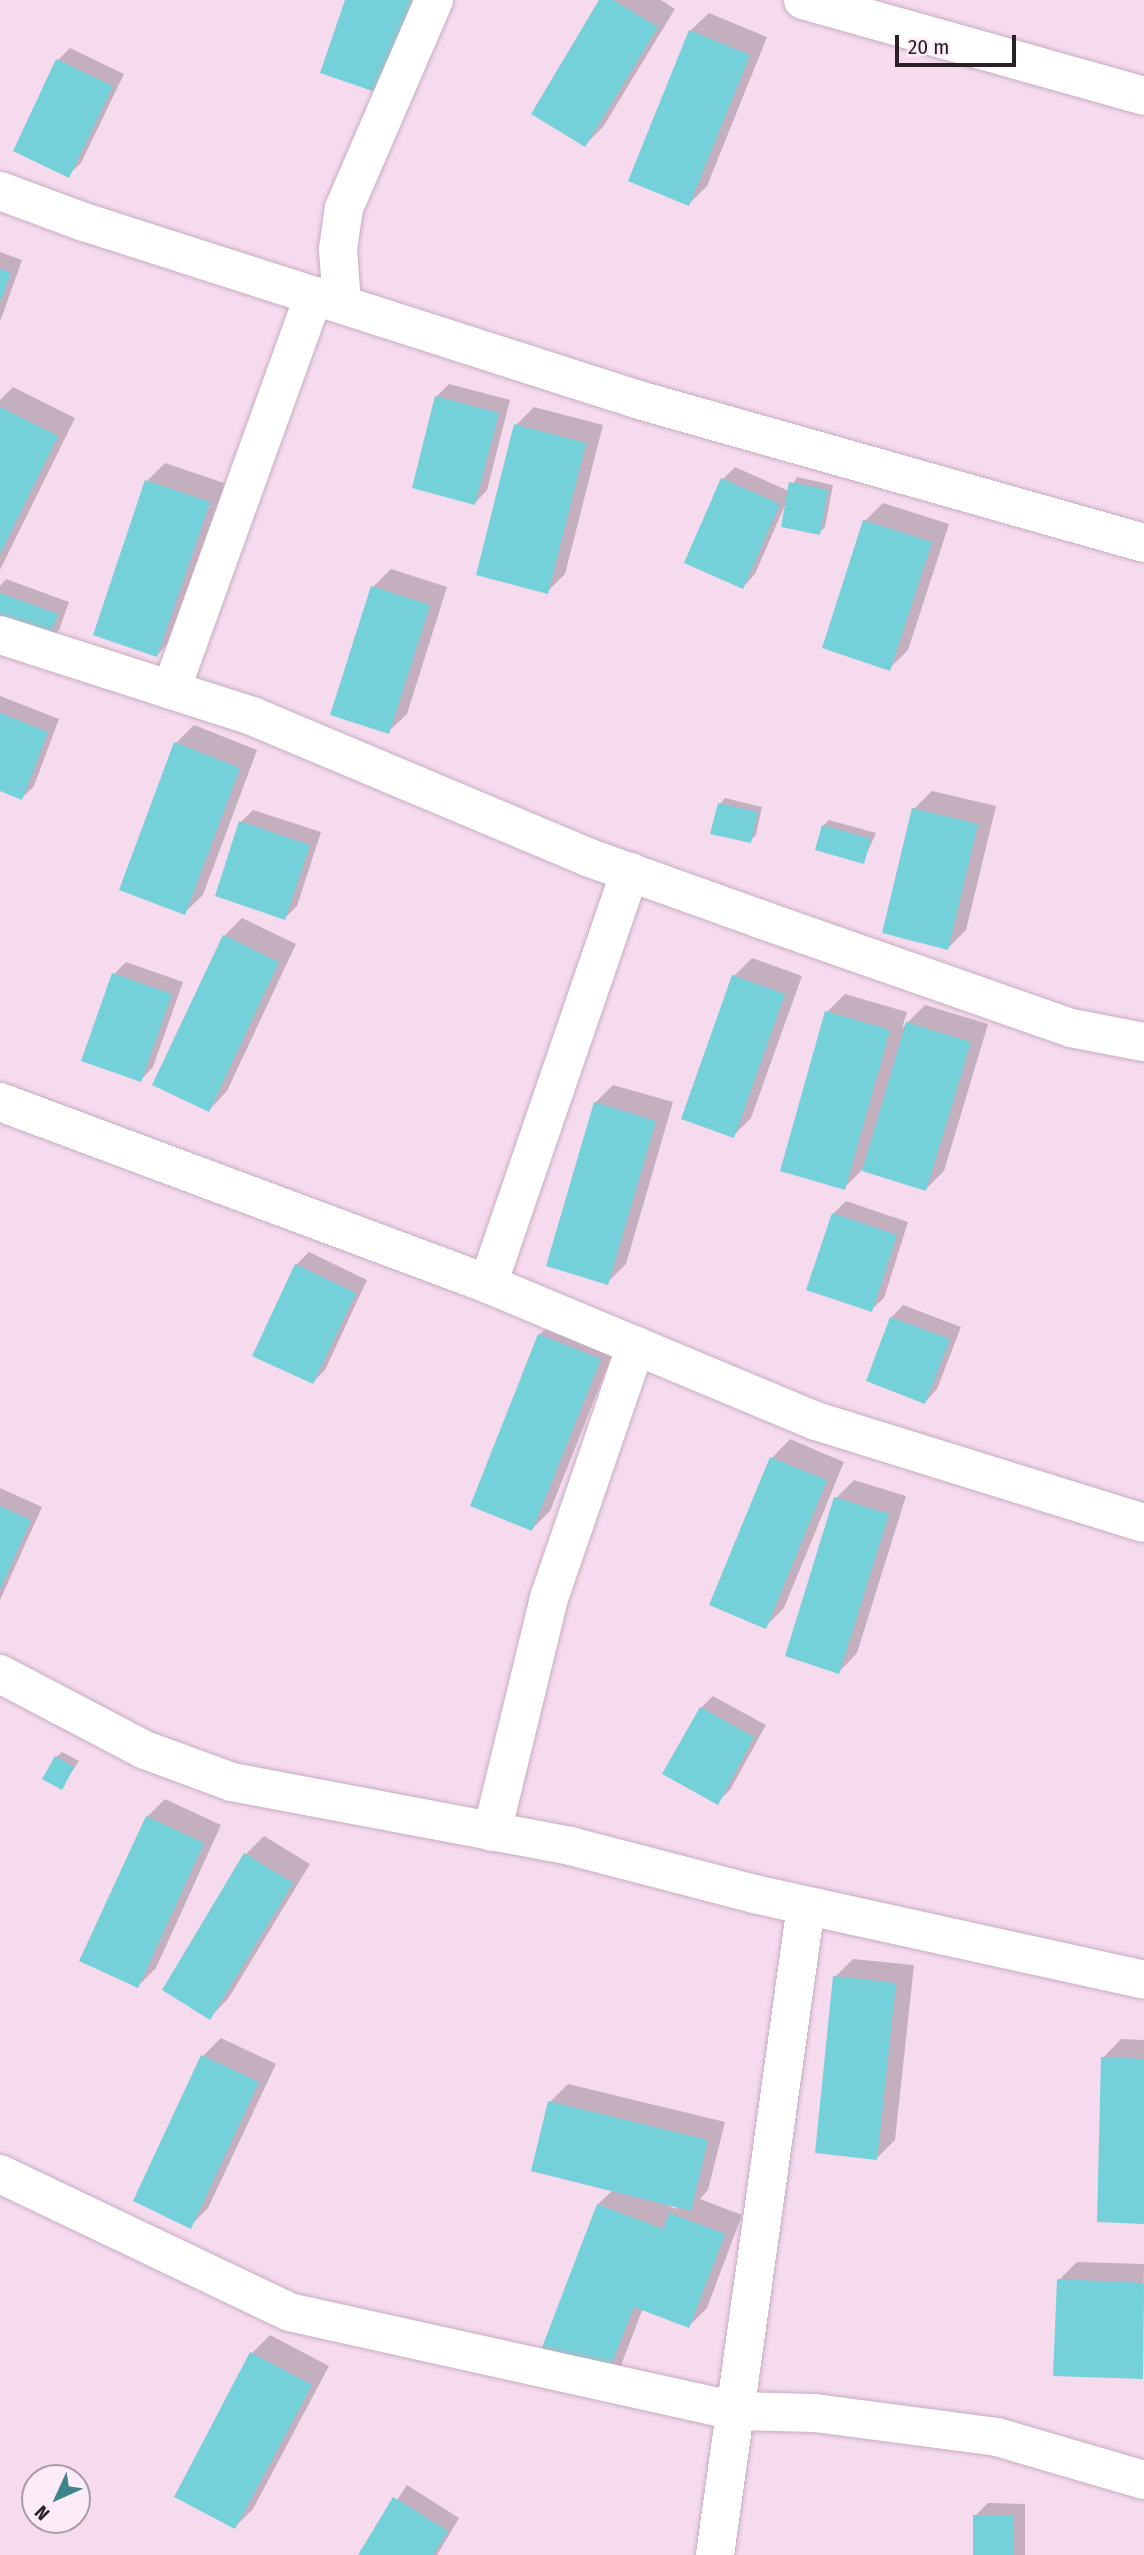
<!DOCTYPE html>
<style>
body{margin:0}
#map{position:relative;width:1144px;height:2555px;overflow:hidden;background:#f6dbef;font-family:"Fira Sans Condensed",sans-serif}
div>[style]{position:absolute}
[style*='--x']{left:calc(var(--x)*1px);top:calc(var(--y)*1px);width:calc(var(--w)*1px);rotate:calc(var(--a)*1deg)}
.shadow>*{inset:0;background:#0003}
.building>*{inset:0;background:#74d1d9}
.roads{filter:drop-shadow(0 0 2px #c7adc0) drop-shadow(0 0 2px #c7adc0)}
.minor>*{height:38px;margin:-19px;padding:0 19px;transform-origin:19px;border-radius:19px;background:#fff}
span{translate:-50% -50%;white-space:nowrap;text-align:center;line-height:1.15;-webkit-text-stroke:5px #fdecf8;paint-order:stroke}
.north{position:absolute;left:21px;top:2464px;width:70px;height:70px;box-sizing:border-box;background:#fdecf8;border:2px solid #a99ba5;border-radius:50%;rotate:225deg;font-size:19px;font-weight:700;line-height:28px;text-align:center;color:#2a2128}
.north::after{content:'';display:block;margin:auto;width:24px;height:32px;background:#3d858b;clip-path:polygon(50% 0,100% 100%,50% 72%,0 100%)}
.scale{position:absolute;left:895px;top:35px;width:121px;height:32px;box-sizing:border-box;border:4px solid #2a2128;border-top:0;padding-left:9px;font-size:21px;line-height:24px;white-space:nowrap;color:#2a2128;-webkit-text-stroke:5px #fdecf8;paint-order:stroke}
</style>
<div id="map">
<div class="shadow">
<div style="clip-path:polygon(601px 0,661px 0,675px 9px,603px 127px,585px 145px)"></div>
<div style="clip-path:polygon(709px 13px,767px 37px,707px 186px,689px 204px,690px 31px)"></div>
<div style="clip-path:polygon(70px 48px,124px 74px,81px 163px,68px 175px,58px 60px)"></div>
<div style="clip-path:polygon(0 252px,22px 260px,0 322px)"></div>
<div style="clip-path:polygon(449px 384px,510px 400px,487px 490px,475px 503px,436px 397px)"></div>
<div style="clip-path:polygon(13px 387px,75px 418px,0 570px,0 400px)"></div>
<div style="clip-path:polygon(534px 407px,603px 425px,565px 574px,547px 592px,516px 425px)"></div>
<div style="clip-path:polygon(165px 463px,227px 484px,175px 637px,157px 655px,147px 481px)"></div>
<div style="clip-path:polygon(735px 467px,789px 491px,797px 477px,833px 485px,825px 527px,819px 533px,785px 505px,755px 574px,743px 587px,723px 479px)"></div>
<div style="clip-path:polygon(883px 503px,949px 524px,908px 650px,889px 669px,865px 521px)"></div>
<div style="clip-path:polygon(391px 569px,447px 587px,407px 714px,388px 732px,373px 587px)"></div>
<div style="clip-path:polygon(6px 579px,69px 602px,59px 630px,46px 642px,0 625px,0 586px)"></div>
<div style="clip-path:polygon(0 696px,59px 719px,34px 786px,22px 798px,0 790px)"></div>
<div style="clip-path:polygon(194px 725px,257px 750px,203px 895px,184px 913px,176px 743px)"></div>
<div style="clip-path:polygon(932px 791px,996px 806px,966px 930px,948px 948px,914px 809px)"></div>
<div style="clip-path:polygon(725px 798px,762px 807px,756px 835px,750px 841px,720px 804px)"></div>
<div style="clip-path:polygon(253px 810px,321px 832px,297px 906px,285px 918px,241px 822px)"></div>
<div style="clip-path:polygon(829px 820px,876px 833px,863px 862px,823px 826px)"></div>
<div style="clip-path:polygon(242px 918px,296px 944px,227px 1091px,209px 1110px,224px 936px)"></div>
<div style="clip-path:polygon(752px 958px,802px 976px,751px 1118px,733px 1136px,734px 976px)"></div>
<div style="clip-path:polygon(126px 962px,183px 982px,153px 1067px,141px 1080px,114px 974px)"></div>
<div style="clip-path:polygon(845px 994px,907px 1012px,902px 1028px,925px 1005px,988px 1024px,944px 1171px,926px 1189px,863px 1169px,844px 1188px,827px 1012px)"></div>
<div style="clip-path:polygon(613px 1085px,673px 1102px,626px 1264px,607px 1283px,595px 1103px)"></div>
<div style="clip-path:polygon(846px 1201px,908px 1222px,884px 1298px,871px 1310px,833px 1214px)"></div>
<div style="clip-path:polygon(309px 1252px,367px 1280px,325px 1370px,313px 1382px,296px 1265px)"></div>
<div style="clip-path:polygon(903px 1305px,961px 1327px,937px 1389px,925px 1402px,891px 1318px)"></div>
<div style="clip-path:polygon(558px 1317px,618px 1340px,550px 1511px,532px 1529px,539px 1335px)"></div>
<div style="clip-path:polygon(790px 1439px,844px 1462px,784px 1608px,765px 1627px,711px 1604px,772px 1458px)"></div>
<div style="clip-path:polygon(854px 1480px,906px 1496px,857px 1653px,839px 1672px,836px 1498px)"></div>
<div style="clip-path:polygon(0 1488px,42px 1507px,0 1600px)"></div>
<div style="clip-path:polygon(713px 1696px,766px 1725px,730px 1790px,717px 1802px,701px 1708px)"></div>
<div style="clip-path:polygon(62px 1752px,79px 1761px,61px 1788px,56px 1757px)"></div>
<div style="clip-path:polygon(165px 1799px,221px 1825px,156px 1968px,138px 1986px,147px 1817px)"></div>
<div style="clip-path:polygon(264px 1836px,310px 1864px,228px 1999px,210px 2017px,246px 1854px)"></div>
<div style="clip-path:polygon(853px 1959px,914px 1965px,895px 2140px,877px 2158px,835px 1977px)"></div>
<div style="clip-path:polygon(221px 2038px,276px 2064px,208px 2208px,190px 2226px,203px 2056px)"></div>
<div style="clip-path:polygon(1121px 2039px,1144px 2040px,1144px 2222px,1103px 2058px)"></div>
<div style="clip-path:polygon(evenodd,568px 2084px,725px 2122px,708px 2190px,700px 2199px,742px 2215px,707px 2308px,689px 2326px,643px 2308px,620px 2368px,601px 2386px,598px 2204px,613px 2190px,550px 2102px,568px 2084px,665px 2203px,678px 2206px,675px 2209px,665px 2203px)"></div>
<div style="clip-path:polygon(1077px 2262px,1144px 2264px,1142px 2377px,1059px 2280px)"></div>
<div style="clip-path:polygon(270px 2335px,329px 2366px,253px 2509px,235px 2527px,252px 2353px)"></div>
<div style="clip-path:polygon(407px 2485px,459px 2518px,437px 2555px,360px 2555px)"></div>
<div style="clip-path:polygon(988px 2503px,1025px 2504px,1025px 2555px,975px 2555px,975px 2516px)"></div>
</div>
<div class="building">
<div style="clip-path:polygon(345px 0,422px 0,390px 97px,320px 73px)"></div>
<div style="clip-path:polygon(599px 0,613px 0,658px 27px,585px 147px,531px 114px)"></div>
<div style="clip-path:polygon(689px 30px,750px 55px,689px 206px,628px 181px)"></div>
<div style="clip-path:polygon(56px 59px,113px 86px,69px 178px,13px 151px)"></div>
<div style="clip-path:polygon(0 269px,11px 273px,0 302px)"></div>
<div style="clip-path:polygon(435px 396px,499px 413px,475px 505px,412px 488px)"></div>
<div style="clip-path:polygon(0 407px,58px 436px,0 554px)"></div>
<div style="clip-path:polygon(514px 424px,586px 443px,548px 594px,476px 575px)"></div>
<div style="clip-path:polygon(721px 478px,780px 504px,743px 589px,684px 563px)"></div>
<div style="clip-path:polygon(145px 480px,210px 502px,157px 657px,93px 635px)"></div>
<div style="clip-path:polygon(789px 482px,828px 490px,820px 535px,781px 527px)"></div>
<div style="clip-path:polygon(863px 520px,932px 542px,890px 671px,822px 648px)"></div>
<div style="clip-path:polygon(371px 586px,430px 605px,389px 734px,330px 715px)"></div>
<div style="clip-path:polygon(0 593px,58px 614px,47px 644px,0 627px)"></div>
<div style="clip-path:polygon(0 713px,48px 732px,22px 800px,0 791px)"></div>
<div style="clip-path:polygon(174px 742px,240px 768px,185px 915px,119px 890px)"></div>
<div style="clip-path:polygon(718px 803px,758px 812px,751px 843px,710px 834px)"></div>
<div style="clip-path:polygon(912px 808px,978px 824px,948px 950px,882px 933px)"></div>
<div style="clip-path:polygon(239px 821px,310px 845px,285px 920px,215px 896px)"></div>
<div style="clip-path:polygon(822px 825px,871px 839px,864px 864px,815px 850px)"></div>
<div style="clip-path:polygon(223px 935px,279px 962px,209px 1112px,152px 1085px)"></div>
<div style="clip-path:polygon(112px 973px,172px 994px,141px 1082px,81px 1061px)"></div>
<div style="clip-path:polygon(732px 975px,785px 994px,734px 1138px,681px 1119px)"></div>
<div style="clip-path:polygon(825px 1011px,890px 1030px,845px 1190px,780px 1171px)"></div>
<div style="clip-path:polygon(906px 1022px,971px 1042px,926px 1191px,862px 1171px)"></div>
<div style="clip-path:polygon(594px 1102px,656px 1121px,608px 1285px,546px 1266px)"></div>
<div style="clip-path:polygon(832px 1213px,897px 1235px,872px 1312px,806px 1290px)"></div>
<div style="clip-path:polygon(295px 1264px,356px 1293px,313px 1384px,252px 1356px)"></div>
<div style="clip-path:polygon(890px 1317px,950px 1339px,925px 1404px,866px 1381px)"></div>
<div style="clip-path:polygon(538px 1334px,601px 1359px,532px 1531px,470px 1506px)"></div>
<div style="clip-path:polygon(770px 1457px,827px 1480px,766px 1629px,709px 1605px)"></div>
<div style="clip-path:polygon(834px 1497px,889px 1514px,839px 1674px,785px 1656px)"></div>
<div style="clip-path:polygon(0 1506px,31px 1520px,0 1590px)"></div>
<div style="clip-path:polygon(700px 1707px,754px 1737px,718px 1805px,662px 1774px)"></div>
<div style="clip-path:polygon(55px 1756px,74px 1767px,62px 1790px,42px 1779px)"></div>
<div style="clip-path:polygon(146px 1816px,204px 1843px,138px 1988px,79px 1961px)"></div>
<div style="clip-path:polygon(244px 1853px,293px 1883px,210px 2020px,162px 1990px)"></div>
<div style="clip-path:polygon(833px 1976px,896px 1983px,877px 2160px,815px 2153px)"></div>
<div style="clip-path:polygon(201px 2055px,259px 2082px,191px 2229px,133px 2201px)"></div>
<div style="clip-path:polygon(1101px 2057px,1144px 2059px,1144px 2224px,1097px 2222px)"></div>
<div style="clip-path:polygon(548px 2101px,708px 2140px,691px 2211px,531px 2171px)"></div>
<div style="clip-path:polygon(597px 2204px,663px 2229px,669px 2213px,725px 2234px,689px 2328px,634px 2307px,602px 2388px,536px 2363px)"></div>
<div style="clip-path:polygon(1057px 2279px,1144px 2283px,1143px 2379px,1053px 2376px)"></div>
<div style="clip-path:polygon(250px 2352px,312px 2385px,235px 2529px,174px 2497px)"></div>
<div style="clip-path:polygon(393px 2497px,448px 2531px,433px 2555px,358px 2555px)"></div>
<div style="clip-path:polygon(973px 2515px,1014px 2516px,1013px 2555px,973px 2555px)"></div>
</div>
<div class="roads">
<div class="minor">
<div style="--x:803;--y:0;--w:354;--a:15.7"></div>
<div style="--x:0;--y:191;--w:90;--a:20.3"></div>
<div style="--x:84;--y:222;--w:583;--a:17.78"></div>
<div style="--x:639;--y:400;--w:525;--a:15.81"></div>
<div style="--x:342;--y:304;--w:55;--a:-94.2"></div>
<div style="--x:338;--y:249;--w:41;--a:-81.7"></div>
<div style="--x:344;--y:208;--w:227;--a:-66.6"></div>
<div style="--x:0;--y:635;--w:265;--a:17.8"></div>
<div style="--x:252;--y:716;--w:363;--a:22.8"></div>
<div style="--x:587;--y:857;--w:181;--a:19.7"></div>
<div style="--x:757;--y:918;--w:333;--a:19.3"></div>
<div style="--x:1071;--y:1028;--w:74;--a:10.9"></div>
<div style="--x:171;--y:690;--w:419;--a:-70.1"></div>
<div style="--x:0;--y:1102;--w:521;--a:20.45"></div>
<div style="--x:488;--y:1284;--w:355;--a:22.7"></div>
<div style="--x:816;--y:1421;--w:343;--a:17.3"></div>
<div style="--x:488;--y:1284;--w:436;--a:-71"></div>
<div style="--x:0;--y:1674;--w:164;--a:27.7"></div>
<div style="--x:145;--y:1750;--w:93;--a:20.2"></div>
<div style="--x:232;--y:1782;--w:344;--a:10.7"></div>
<div style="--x:570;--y:1846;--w:190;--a:14.6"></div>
<div style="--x:754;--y:1894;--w:399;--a:12.4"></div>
<div style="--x:492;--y:1832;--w:241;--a:-76.3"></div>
<div style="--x:549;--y:1598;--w:267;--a:-71"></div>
<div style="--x:0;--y:2174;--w:320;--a:25.5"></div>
<div style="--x:289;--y:2312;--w:458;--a:12.5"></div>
<div style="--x:736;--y:2411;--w:79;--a:1.5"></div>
<div style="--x:815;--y:2413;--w:184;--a:7.5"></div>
<div style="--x:997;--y:2437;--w:153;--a:16.3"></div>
<div style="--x:715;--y:2555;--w:655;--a:-82.02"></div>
</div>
</div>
<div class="north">N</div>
<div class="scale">20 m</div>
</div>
